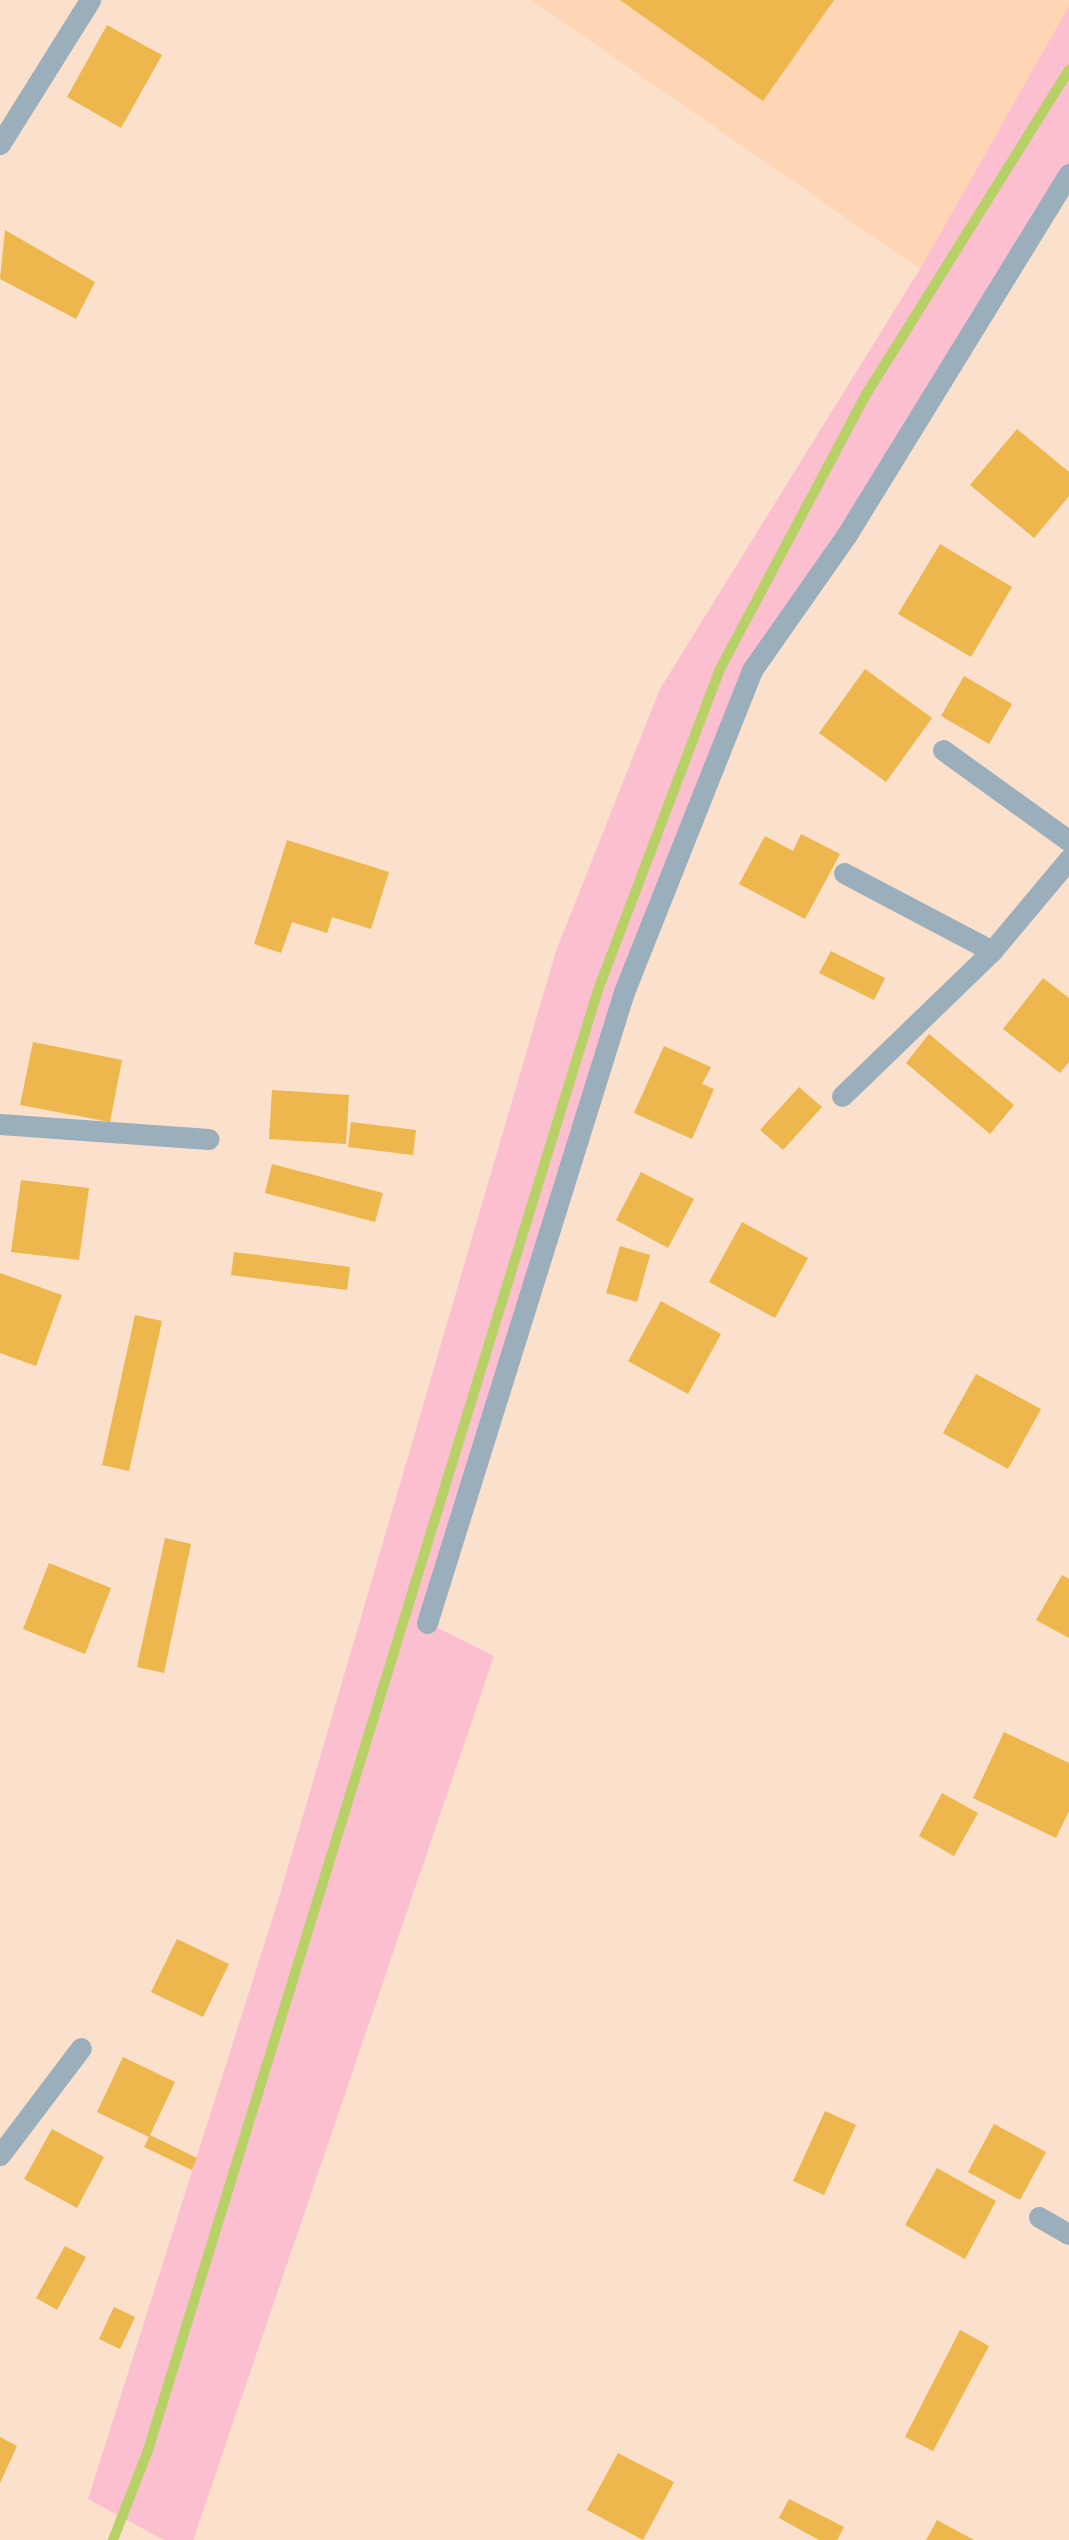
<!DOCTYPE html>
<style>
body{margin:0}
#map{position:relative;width:1069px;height:2540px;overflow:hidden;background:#fbe0cb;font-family:"DejaVu Sans",sans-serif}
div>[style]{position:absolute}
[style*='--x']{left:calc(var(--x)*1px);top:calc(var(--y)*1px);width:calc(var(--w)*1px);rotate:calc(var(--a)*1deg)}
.built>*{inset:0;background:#fed6b5}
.green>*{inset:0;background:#fbbfcf}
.stream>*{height:10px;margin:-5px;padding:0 5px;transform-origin:5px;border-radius:5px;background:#b7d167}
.building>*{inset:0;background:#edb74d}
.minor>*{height:21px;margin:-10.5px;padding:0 10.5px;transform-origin:10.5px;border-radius:10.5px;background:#9aaebc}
span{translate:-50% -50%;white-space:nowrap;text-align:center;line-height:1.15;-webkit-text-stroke:7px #fff;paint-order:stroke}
</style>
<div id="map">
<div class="built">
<div style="clip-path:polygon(531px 0,1069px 0,1069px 6px,920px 269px)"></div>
</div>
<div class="green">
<div style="clip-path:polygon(1069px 6px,1069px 174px,752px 670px,624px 992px,428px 1623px,494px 1656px,193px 2540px,164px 2540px,88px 2499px,278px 1901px,556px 951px,660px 689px,920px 269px)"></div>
</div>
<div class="stream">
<div style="--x:113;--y:2540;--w:97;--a:-68.7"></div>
<div style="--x:148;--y:2450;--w:1528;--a:-72.87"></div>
<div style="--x:598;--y:990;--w:343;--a:-69.2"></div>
<div style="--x:720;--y:669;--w:313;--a:-62"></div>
<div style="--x:867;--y:393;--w:381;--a:-58"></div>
</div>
<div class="building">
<div style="clip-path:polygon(620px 0,834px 0,763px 101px)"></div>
<div style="clip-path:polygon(107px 25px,162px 55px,121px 128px,67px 97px)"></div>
<div style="clip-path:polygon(5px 230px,95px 282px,76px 319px,0 279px)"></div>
<div style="clip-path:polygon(1017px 429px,1069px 472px,1069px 496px,1034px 538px,970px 485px)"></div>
<div style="clip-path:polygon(940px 544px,1012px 587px,971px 657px,898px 614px)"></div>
<div style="clip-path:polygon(865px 669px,932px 718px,886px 782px,819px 733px)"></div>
<div style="clip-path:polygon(964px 676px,1012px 704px,989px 744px,941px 716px)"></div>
<div style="clip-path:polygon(801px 834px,840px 854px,805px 919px,739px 884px,765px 836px,793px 851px)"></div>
<div style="clip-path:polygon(287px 840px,389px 872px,371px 929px,332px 917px,327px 933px,292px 922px,281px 953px,254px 944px)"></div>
<div style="clip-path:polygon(831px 951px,885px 978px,874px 1000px,819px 973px)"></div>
<div style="clip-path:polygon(1043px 978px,1069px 998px,1069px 1062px,1060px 1073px,1003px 1029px)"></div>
<div style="clip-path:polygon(929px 1034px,1014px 1105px,990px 1134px,906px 1063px)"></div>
<div style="clip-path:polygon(33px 1042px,122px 1060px,110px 1122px,20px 1105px)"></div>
<div style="clip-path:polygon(664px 1046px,711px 1067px,702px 1084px,714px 1089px,692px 1139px,634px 1113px)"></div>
<div style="clip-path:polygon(799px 1087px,822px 1107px,783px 1150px,760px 1130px)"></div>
<div style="clip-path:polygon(272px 1090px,349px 1095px,346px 1144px,269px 1139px)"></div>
<div style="clip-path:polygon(351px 1122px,416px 1130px,413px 1155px,348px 1147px)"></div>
<div style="clip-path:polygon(272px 1164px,383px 1193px,375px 1222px,265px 1193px)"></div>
<div style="clip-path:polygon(641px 1172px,694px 1199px,668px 1248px,616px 1220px)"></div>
<div style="clip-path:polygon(21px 1180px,89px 1188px,79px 1260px,11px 1252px)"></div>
<div style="clip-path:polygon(742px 1222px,808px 1258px,775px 1318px,709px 1282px)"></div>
<div style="clip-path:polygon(620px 1246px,650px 1255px,637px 1302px,606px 1293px)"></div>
<div style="clip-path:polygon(234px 1252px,350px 1267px,347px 1290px,231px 1275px)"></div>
<div style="clip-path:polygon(0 1273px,62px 1295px,36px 1366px,0 1353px)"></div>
<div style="clip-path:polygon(661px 1301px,721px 1334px,688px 1394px,628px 1361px)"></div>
<div style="clip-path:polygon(135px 1315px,162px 1321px,129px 1471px,102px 1465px)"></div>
<div style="clip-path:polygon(976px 1374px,1041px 1409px,1008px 1469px,943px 1433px)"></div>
<div style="clip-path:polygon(165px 1538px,191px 1544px,164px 1673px,137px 1667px)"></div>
<div style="clip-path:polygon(49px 1563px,111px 1588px,85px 1654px,23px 1629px)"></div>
<div style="clip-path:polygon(1062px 1575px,1069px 1579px,1069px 1638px,1036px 1620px)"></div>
<div style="clip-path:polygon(1004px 1732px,1069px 1763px,1069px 1811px,1056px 1838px,973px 1798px)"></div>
<div style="clip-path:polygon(942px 1793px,978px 1813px,954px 1856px,919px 1836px)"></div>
<div style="clip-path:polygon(177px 1939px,229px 1964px,203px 2017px,151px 1992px)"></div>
<div style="clip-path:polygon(123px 2057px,175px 2082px,150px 2135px,197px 2158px,192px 2170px,144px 2147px,149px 2137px,97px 2112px)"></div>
<div style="clip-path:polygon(825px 2111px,856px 2125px,824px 2195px,793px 2181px)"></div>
<div style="clip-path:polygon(994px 2124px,1046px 2152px,1020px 2200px,968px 2172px)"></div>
<div style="clip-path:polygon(52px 2129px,104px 2157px,77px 2208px,24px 2179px)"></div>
<div style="clip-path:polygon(937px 2168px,996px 2201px,965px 2259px,905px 2225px)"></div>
<div style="clip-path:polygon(65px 2246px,86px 2257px,57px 2310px,36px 2298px)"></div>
<div style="clip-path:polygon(114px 2307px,135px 2317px,120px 2349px,99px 2339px)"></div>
<div style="clip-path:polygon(960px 2330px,989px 2346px,933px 2451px,905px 2437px)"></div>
<div style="clip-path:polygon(0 2437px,17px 2446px,0 2483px)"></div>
<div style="clip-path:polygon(618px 2453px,674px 2482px,643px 2540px,587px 2510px)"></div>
<div style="clip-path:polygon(789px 2499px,844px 2527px,837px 2540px,819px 2540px,779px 2518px)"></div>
<div style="clip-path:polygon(937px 2520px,974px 2540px,926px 2540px)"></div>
</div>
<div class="minor">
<div style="--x:0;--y:144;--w:170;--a:-58"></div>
<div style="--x:943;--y:750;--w:155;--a:35.8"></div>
<div style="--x:844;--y:873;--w:167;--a:27.8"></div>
<div style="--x:842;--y:1096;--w:209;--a:-44"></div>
<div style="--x:992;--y:951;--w:120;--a:-50.1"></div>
<div style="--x:0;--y:1124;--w:209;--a:4.1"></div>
<div style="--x:427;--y:1623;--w:661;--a:-72.66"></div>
<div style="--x:624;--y:992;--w:347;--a:-68.3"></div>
<div style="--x:752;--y:670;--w:164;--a:-55"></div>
<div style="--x:846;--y:536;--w:425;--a:-58.4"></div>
<div style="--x:0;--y:2155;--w:134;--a:-52.9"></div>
<div style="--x:1039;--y:2217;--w:34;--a:30"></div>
</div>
</div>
